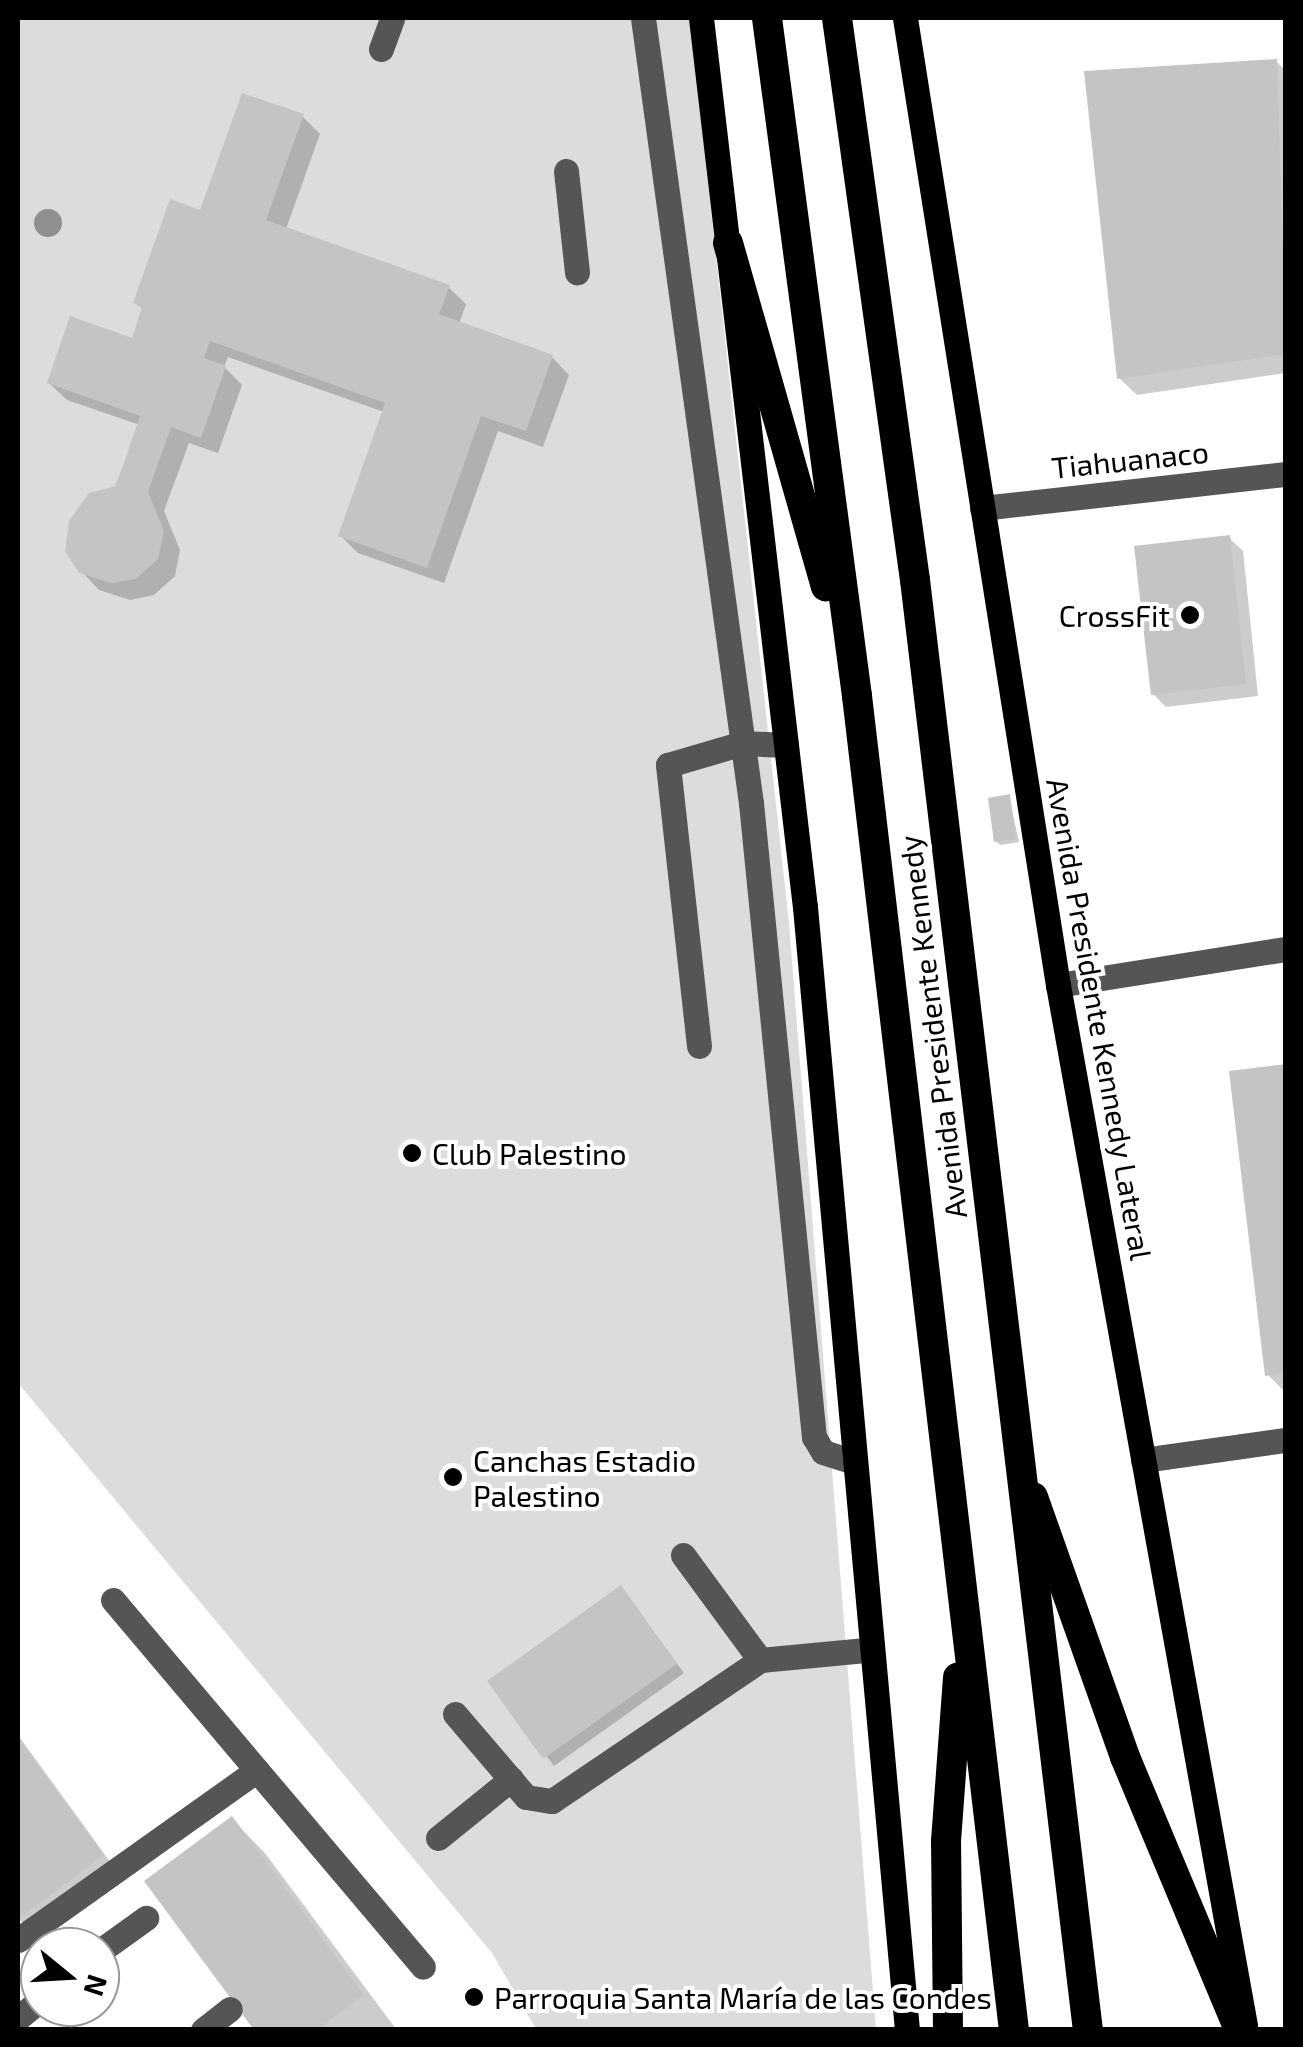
<!DOCTYPE html>
<meta charset="utf-8">
<style>
body{margin:0}
#map{position:relative;width:1303px;height:2047px;overflow:hidden;background:#fff;font-family:"Exo 2",sans-serif}
div>[style]{position:absolute}
[style*='--x']{left:calc(var(--x)*1px);top:calc(var(--y)*1px);width:calc(var(--w)*1px);rotate:calc(var(--a)*1deg)}
.green>*{inset:0;background:#dcdcdc}
.shadow>*{inset:0;background:#0003}
.building>*{inset:0;background:#c4c4c4}
.minor>*{height:25px;margin:-12.5px;padding:0 12.5px;transform-origin:12.5px;border-radius:12.5px;background:#555}
.major>*{height:25px;margin:-12.5px;padding:0 12.5px;transform-origin:12.5px;border-radius:12.5px;background:#000}
.highway>*{height:30px;margin:-15px;padding:0 15px;transform-origin:15px;border-radius:15px;background:#000}
.trees>*{width:28px;height:28px;margin:-14px;border-radius:50%;background:#8f8f8f}
.dots>*{width:28px;height:28px;translate:-50% -50%;box-sizing:border-box;border:5px solid #fff;border-radius:50%}
span{translate:-50% -50%;white-space:nowrap;text-align:center;line-height:1.15;-webkit-text-stroke:8px #fff;paint-order:stroke}
.street-label{font-size:30px;color:#000}
.poi-label{font-size:30px;color:#000}
.right{translate:-100% -50%;text-align:right}
.left{translate:0 -50%;text-align:left}
.frame{position:absolute;inset:0;border:20px solid #000;pointer-events:none}
.north{position:absolute;left:20px;top:1927px;width:100px;height:100px;box-sizing:border-box;background:#fff;border:2px solid #999;border-radius:50%;rotate:108deg;font-size:28px;font-weight:700;line-height:40px;text-align:center;color:#000}
.north::after{content:'';display:block;margin:auto;width:35px;height:45px;background:#000;clip-path:polygon(50% 0,100% 100%,50% 72%,0 100%)}
</style>
<div id="map">
<div class="green">
<div style="clip-path:polygon(18px 18px,690px 18px,789px 923px,876px 2029px,536px 2029px,492px 1953px,18px 1383px)"></div>
</div>
<div class="shadow">
<div style="clip-path:polygon(1276px 61px,1286px 71px,1286px 373px,1137px 395px,1119px 378px)"></div>
<div style="clip-path:polygon(303px 117px,320px 134px,286px 229px,448px 287px,466px 304px,459px 324px,552px 357px,569px 375px,543px 447px,498px 431px,444px 583px,358px 553px,340px 535px,384px 412px,228px 357px,224px 367px,242px 385px,218px 453px,189px 443px,164px 511px,180px 550px,175px 576px,154px 595px,130px 600px,99px 590px,81px 571px,140px 425px,67px 400px,49px 383px,133px 341px,144px 310px,136px 303px,202px 213px)"></div>
<div style="clip-path:polygon(1229px 538px,1243px 551px,1258px 696px,1166px 707px,1153px 694px)"></div>
<div style="clip-path:polygon(1009px 797px,1019px 842px,1000px 845px,996px 841px)"></div>
<div style="clip-path:polygon(1286px 1067px,1286px 1392px,1285px 1392px,1267px 1374px)"></div>
<div style="clip-path:polygon(621px 1588px,684px 1673px,554px 1766px,491px 1682px)"></div>
<div style="clip-path:polygon(18px 1735px,119px 1874px,35px 1936px,18px 1918px)"></div>
<div style="clip-path:polygon(232px 1819px,265px 1853px,396px 2029px,257px 2030px)"></div>
</div>
<div class="building">
<div style="clip-path:polygon(1277px 59px,1286px 354px,1117px 379px,1084px 71px)"></div>
<div style="clip-path:polygon(242px 93px,304px 114px,266px 220px,450px 285px,439px 314px,553px 355px,526px 431px,481px 416px,427px 568px,338px 536px,385px 403px,210px 341px,204px 358px,226px 366px,201px 438px,171px 427px,148px 492px,164px 531px,158px 559px,136px 579px,111px 583px,79px 573px,65px 551px,69px 521px,89px 493px,116px 486px,140px 416px,47px 383px,70px 316px,132px 338px,142px 307px,133px 303px,170px 199px,200px 210px)"></div>
<div style="clip-path:polygon(1230px 535px,1246px 684px,1151px 695px,1134px 546px)"></div>
<div style="clip-path:polygon(1010px 794px,1016px 839px,994px 842px,988px 798px)"></div>
<div style="clip-path:polygon(1286px 1064px,1286px 1373px,1265px 1376px,1229px 1071px)"></div>
<div style="clip-path:polygon(621px 1585px,677px 1664px,543px 1759px,487px 1681px)"></div>
<div style="clip-path:polygon(18px 1738px,104px 1855px,18px 1919px)"></div>
<div style="clip-path:polygon(232px 1816px,364px 1995px,317px 2030px,254px 2030px,144px 1881px)"></div>
</div>
<div class="minor">
<div style="--x:643;--y:18;--w:792;--a:82.17"></div>
<div style="--x:751;--y:803;--w:637;--a:84.33"></div>
<div style="--x:814;--y:1437;--w:17;--a:59"></div>
<div style="--x:823;--y:1452;--w:33;--a:18"></div>
<div style="--x:381;--y:49;--w:33;--a:-70"></div>
<div style="--x:566;--y:171;--w:102;--a:83.8"></div>
<div style="--x:982;--y:508;--w:306;--a:-6.4"></div>
<div style="--x:1058;--y:985;--w:231;--a:-9"></div>
<div style="--x:699;--y:1046;--w:283;--a:-96.3"></div>
<div style="--x:668;--y:765;--w:78;--a:-16.3"></div>
<div style="--x:743;--y:743;--w:43;--a:2.7"></div>
<div style="--x:1143;--y:1460;--w:144;--a:-8"></div>
<div style="--x:683;--y:1555;--w:130;--a:53.7"></div>
<div style="--x:113;--y:1600;--w:480;--a:49.8"></div>
<div style="--x:455;--y:1714;--w:109;--a:49.5"></div>
<div style="--x:526;--y:1797;--w:26;--a:9"></div>
<div style="--x:552;--y:1801;--w:251;--a:-34.1"></div>
<div style="--x:760;--y:1660;--w:106;--a:-5.4"></div>
<div style="--x:438;--y:1838;--w:94;--a:-38.9"></div>
<div style="--x:18;--y:1940;--w:293;--a:-35.4"></div>
<div style="--x:100;--y:1951;--w:57;--a:-35.7"></div>
<div style="--x:18;--y:2018;--w:28;--a:-39"></div>
<div style="--x:203;--y:2030;--w:34;--a:-38"></div>
</div>
<div class="major">
<div style="--x:701;--y:18;--w:895;--a:83.33"></div>
<div style="--x:805;--y:907;--w:1128;--a:84.81"></div>
<div style="--x:905;--y:18;--w:979;--a:81.01"></div>
<div style="--x:1058;--y:985;--w:1057;--a:79.81"></div>
</div>
<div class="highway">
<div style="--x:767;--y:18;--w:684;--a:82.44"></div>
<div style="--x:857;--y:696;--w:1343;--a:83.29"></div>
<div style="--x:837;--y:18;--w:567;--a:82.1"></div>
<div style="--x:915;--y:580;--w:1460;--a:83.2"></div>
<div style="--x:728;--y:243;--w:357;--a:74.1"></div>
<div style="--x:1033;--y:1497;--w:276;--a:70.5"></div>
<div style="--x:1125;--y:1757;--w:296;--a:67.3"></div>
<div style="--x:948;--y:2030;--w:189;--a:-90.6"></div>
<div style="--x:946;--y:1841;--w:164;--a:-85.8"></div>
</div>
<div class="trees">
<div style="left:48px;top:223px"></div>
</div>
<div class="dots">
<div style="left:1190px;top:615px;background:#000"></div>
<div style="left:412px;top:1153px;background:#000"></div>
<div style="left:453px;top:1477px;background:#000"></div>
<div style="left:474px;top:1997px;background:#000"></div>
</div>
<div class="street-label">
<span style="left:1130px;top:459px;rotate:-6deg">Tiahuanaco</span>
<span style="left:1100px;top:1019px;rotate:80deg">Avenida Presidente Kennedy Lateral</span>
<span style="left:932px;top:1027px;rotate:-97deg">Avenida Presidente Kennedy</span>
</div>
<div class="poi-label">
<span class="right" style="left:1170px;top:615px">CrossFit</span>
<span class="left" style="left:432px;top:1153px">Club Palestino</span>
<span class="left" style="left:473px;top:1477px">Canchas Estadio<br>Palestino</span>
<span class="left" style="left:494px;top:1997px">Parroquia Santa María de las Condes</span>
</div>
<div class="frame"></div>
<div class="north">N</div>
</div>
